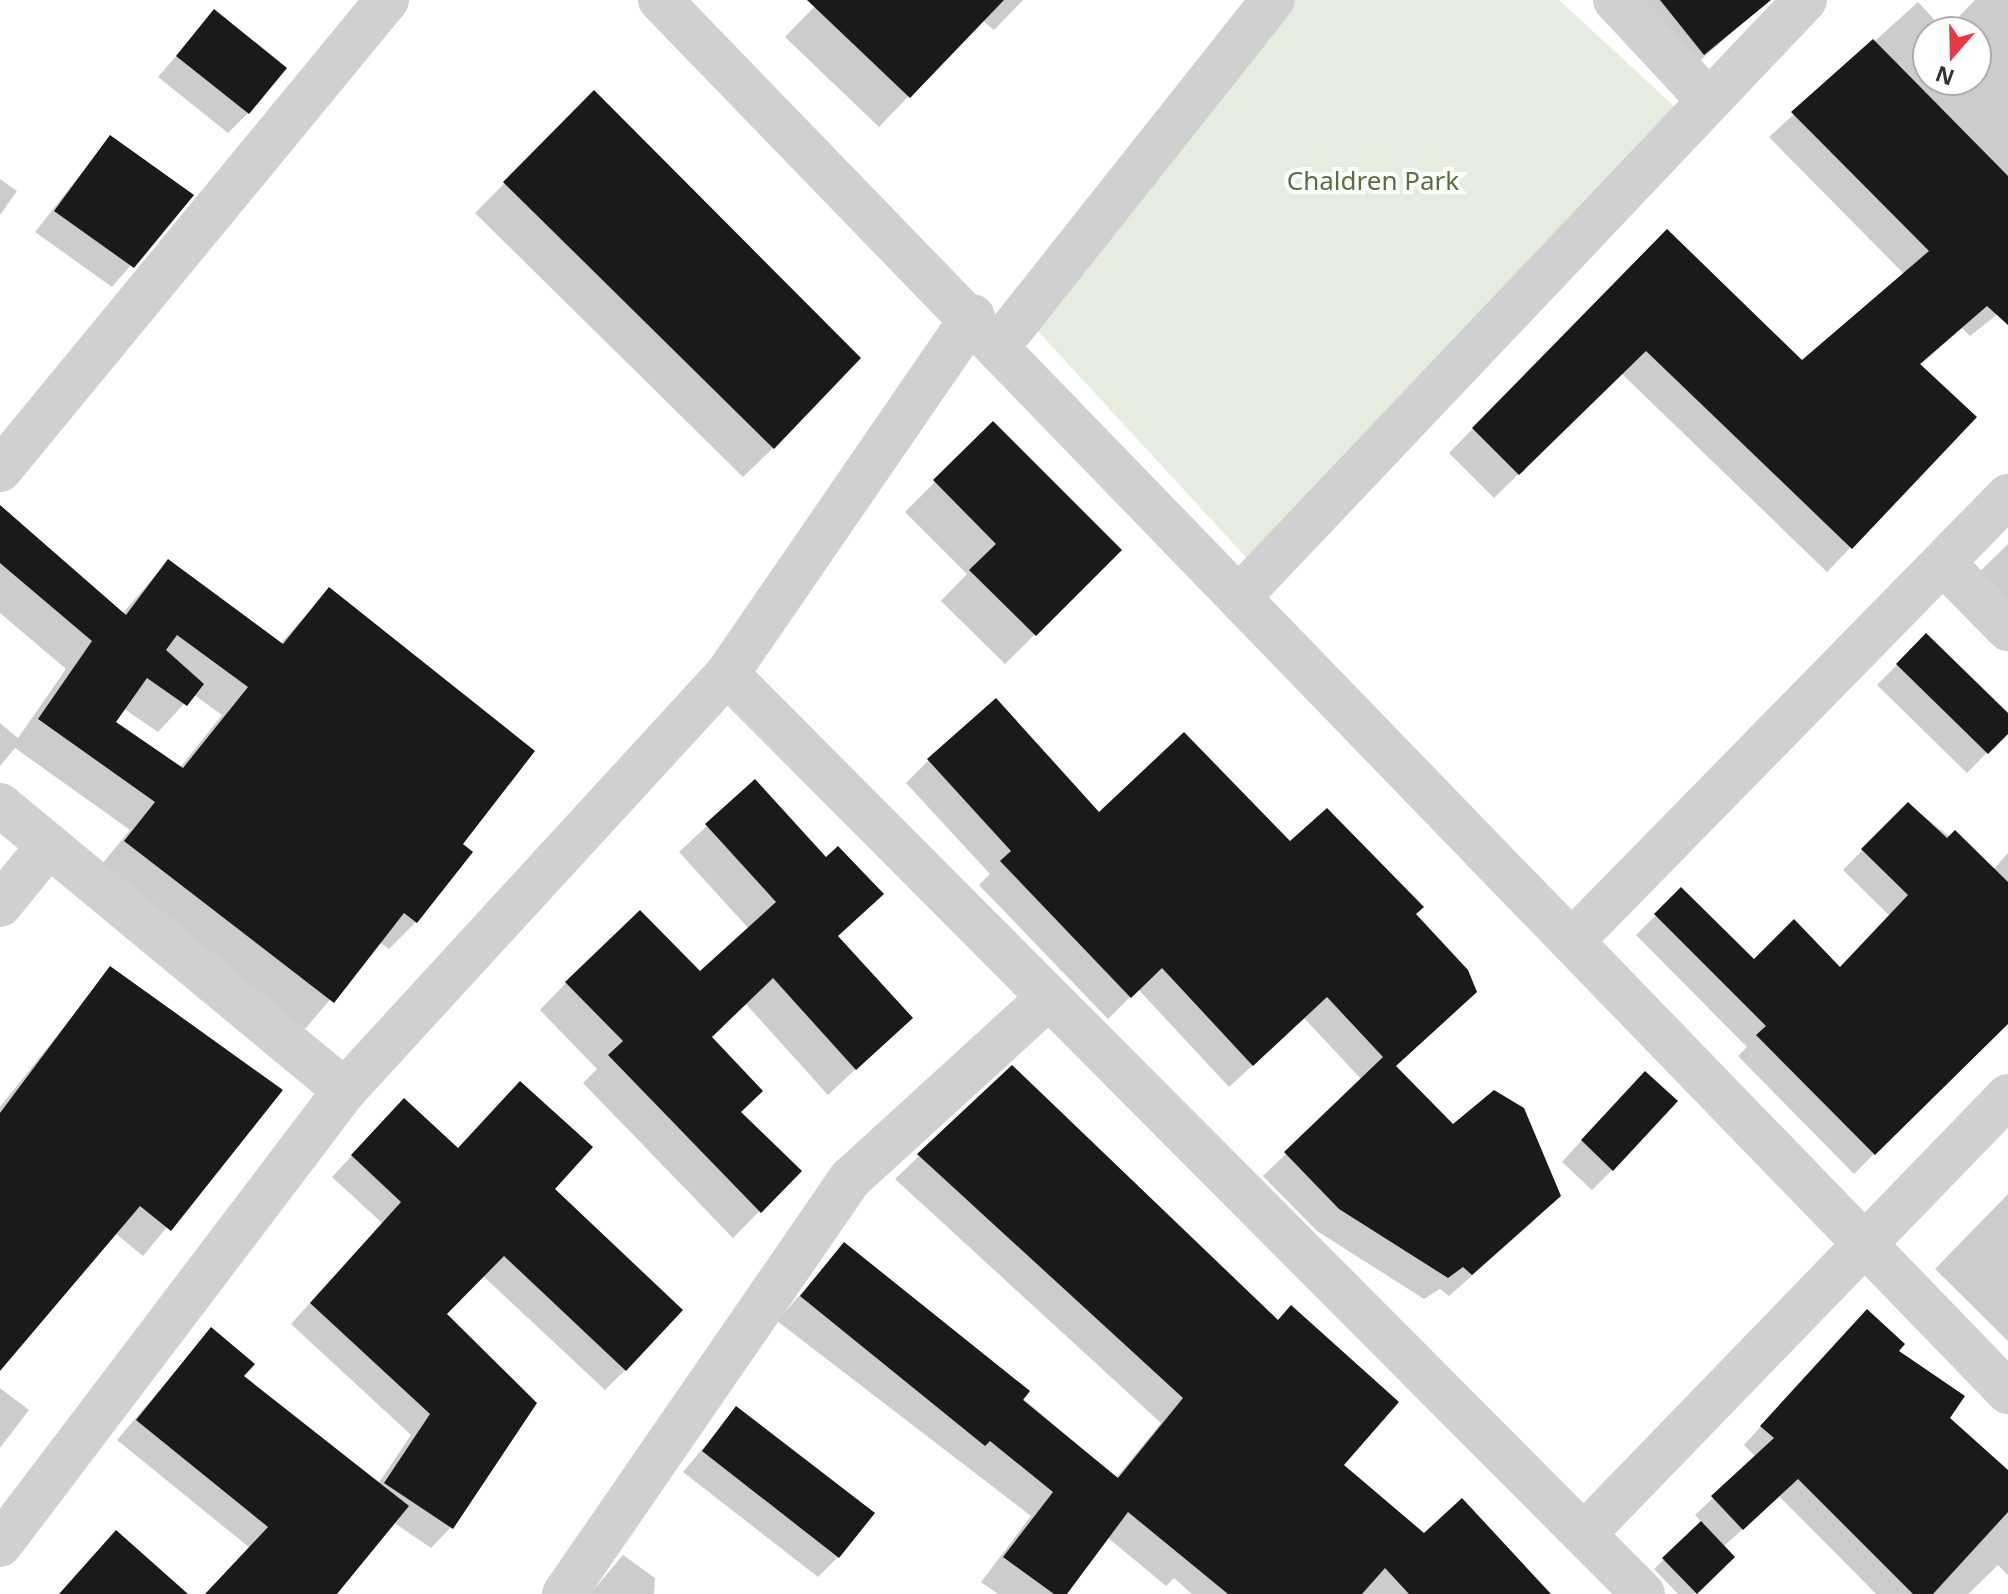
<!DOCTYPE html>
<style>
body{margin:0}
#map{position:relative;width:2008px;height:1594px;overflow:hidden;background:#fff;font-family:"Noto Sans",sans-serif}
div>[style]{position:absolute}
[style*='--x']{left:calc(var(--x)*1px);top:calc(var(--y)*1px);width:calc(var(--w)*1px);rotate:calc(var(--a)*1deg)}
.green>*{inset:0;background:#e6ecdf}
.shadow>*{inset:0;background:#0003}
.building>*{inset:0;background:#1a1a1a}
.minor>*{height:44px;margin:-22px;padding:0 22px;transform-origin:22px;border-radius:22px;background:#d0d0d0}
.tertiary>*{height:44px;margin:-22px;padding:0 22px;transform-origin:22px;border-radius:22px;background:#d0d0d0}
span{translate:-50% -50%;white-space:nowrap;text-align:center;line-height:1.15;-webkit-text-stroke:8px #fff;paint-order:stroke}
.park-label{font-size:26px;color:#56703f}
.north{position:absolute;left:1912px;top:16px;width:80px;height:80px;box-sizing:border-box;background:#fff;border:2px solid #adadad;border-radius:50%;rotate:200deg;font-size:22px;font-weight:700;line-height:32px;text-align:center;color:#333}
.north::after{content:'';display:block;margin:auto;width:28px;height:36px;background:#e63946;clip-path:polygon(50% 0,100% 100%,50% 72%,0 100%)}
</style>
<div id="map">
<div class="green">
<div style="clip-path:polygon(1295px 0,1559px 0,1675px 107px,1254px 566px,1036px 329px)"></div>
</div>
<div class="shadow">
<div style="clip-path:polygon(821px 0,1023px 0,994px 30px,982px 20px,879px 127px,785px 37px)"></div>
<div style="clip-path:polygon(1607px 0,1768px 0,1674px 84px)"></div>
<div style="clip-path:polygon(evenodd,1975px 0,2008px 0,2008px 306px,1970px 336px,1962px 328px,1919px 366px,1975px 417px,1827px 572px,1621px 373px,1494px 498px,1449px 453px,1667px 232px,1802px 363px,1904px 274px,1769px 137px,1918px 2px,1945px 31px,1975px 0,1928px 32px,1976px 32px,1976px 80px,1928px 80px,1928px 32px)"></div>
<div style="clip-path:polygon(214px 12px,248px 113px,228px 133px,158px 77px)"></div>
<div style="clip-path:polygon(594px 93px,773px 448px,743px 477px,475px 213px)"></div>
<div style="clip-path:polygon(110px 137px,191px 196px,112px 287px,35px 232px)"></div>
<div style="clip-path:polygon(0 179px,17px 191px,0 215px)"></div>
<div style="clip-path:polygon(993px 424px,1120px 550px,1005px 664px,941px 601px,967px 574px,905px 512px)"></div>
<div style="clip-path:polygon(evenodd,0 507px,122px 614px,168px 561px,280px 644px,329px 590px,460px 845px,416px 922px,389px 949px,379px 942px,305px 1029px,98px 869px,130px 830px,15px 748px,0 766px,0 723px,18px 738px,66px 669px,0 613px,0 507px,193px 694px,222px 715px,179px 769px,114px 722px,123px 708px,158px 732px,193px 694px)"></div>
<div style="clip-path:polygon(2008px 544px,2008px 630px,1964px 587px)"></div>
<div style="clip-path:polygon(1926px 636px,2008px 716px,2008px 731px,1967px 773px,1877px 685px)"></div>
<div style="clip-path:polygon(929px 760px,1099px 814px,1290px 844px,1414px 915px,1475px 992px,1394px 1067px,1536px 1219px,1449px 1296px,1440px 1289px,1424px 1299px,1317px 1231px,1263px 1176px,1362px 1080px,1304px 1018px,1229px 1087px,1138px 989px,1108px 1019px,979px 885px,990px 874px,906px 783px)"></div>
<div style="clip-path:polygon(754px 782px,836px 937px,910px 1018px,828px 1095px,745px 1003px,709px 1037px,739px 1112px,799px 1171px,733px 1238px,583px 1083px,597px 1069px,540px 1010px,566px 983px,700px 974px,749px 929px,679px 852px)"></div>
<div style="clip-path:polygon(1908px 804px,1993px 870px,2008px 853px,2008px 1019px,1854px 1174px,1738px 1056px,1747px 1047px,1636px 935px,1681px 890px,1754px 961px,1840px 970px,1890px 916px,1843px 870px)"></div>
<div style="clip-path:polygon(111px 968px,280px 1091px,143px 1256px,115px 1233px,0 1364px,0 1107px)"></div>
<div style="clip-path:polygon(1012px 1068px,1341px 1466px,1424px 1536px,1546px 1594px,1192px 1594px,1174px 1578px,1166px 1586px,1107px 1537px,1064px 1594px,998px 1594px,981px 1582px,1031px 1516px,777px 1321px,844px 1245px,1116px 1478px,1161px 1423px,895px 1179px)"></div>
<div style="clip-path:polygon(1624px 1094px,1612px 1170px,1592px 1190px,1562px 1162px)"></div>
<div style="clip-path:polygon(384px 1121px,552px 1189px,625px 1370px,605px 1390px,482px 1275px,444px 1314px,451px 1527px,431px 1548px,393px 1522px,335px 1594px,207px 1594px,250px 1548px,117px 1440px,211px 1330px,242px 1376px,378px 1484px,411px 1435px,291px 1324px,382px 1223px,332px 1177px)"></div>
<div style="clip-path:polygon(2008px 1194px,2008px 1341px,1935px 1269px)"></div>
<div style="clip-path:polygon(1849px 1330px,1896px 1351px,1947px 1418px,2008px 1472px,2008px 1575px,1998px 1565px,1968px 1594px,1876px 1594px,1779px 1496px,1723px 1547px,1732px 1557px,1694px 1594px,1678px 1594px,1654px 1569px,1702px 1523px,1695px 1515px,1756px 1457px,1744px 1445px)"></div>
<div style="clip-path:polygon(0 1388px,29px 1410px,0 1448px)"></div>
<div style="clip-path:polygon(736px 1409px,838px 1557px,818px 1577px,683px 1472px)"></div>
<div style="clip-path:polygon(623px 1555px,655px 1578px,654px 1594px,590px 1594px)"></div>
</div>
<div class="building">
<div style="clip-path:polygon(807px 0,1004px 0,910px 98px)"></div>
<div style="clip-path:polygon(1660px 0,1771px 0,1704px 55px)"></div>
<div style="clip-path:polygon(214px 9px,287px 68px,249px 114px,176px 56px)"></div>
<div style="clip-path:polygon(1873px 39px,2008px 176px,2008px 325px,1987px 306px,1920px 364px,1977px 417px,1852px 549px,1646px 351px,1519px 475px,1472px 428px,1667px 229px,1802px 360px,1929px 251px,1791px 112px)"></div>
<div style="clip-path:polygon(594px 90px,861px 358px,774px 449px,503px 182px)"></div>
<div style="clip-path:polygon(110px 135px,194px 195px,134px 268px,54px 211px)"></div>
<div style="clip-path:polygon(993px 421px,1122px 550px,1036px 636px,969px 570px,996px 544px,933px 480px)"></div>
<div style="clip-path:polygon(evenodd,0 505px,126px 615px,168px 559px,283px 644px,329px 587px,535px 751px,463px 844px,473px 852px,417px 923px,404px 913px,334px 1003px,124px 841px,155px 802px,38px 719px,92px 641px,0 563px,0 505px,177px 635px,248px 687px,183px 768px,116px 722px,147px 678px,187px 706px,204px 684px,166px 650px,177px 635px)"></div>
<div style="clip-path:polygon(1926px 633px,2008px 713px,2008px 734px,1988px 754px,1896px 664px)"></div>
<div style="clip-path:polygon(996px 698px,1099px 812px,1184px 732px,1290px 841px,1327px 808px,1424px 907px,1416px 914px,1468px 970px,1477px 992px,1396px 1066px,1453px 1124px,1494px 1090px,1524px 1108px,1561px 1196px,1472px 1275px,1463px 1267px,1448px 1278px,1339px 1209px,1284px 1152px,1383px 1057px,1327px 997px,1253px 1066px,1162px 968px,1131px 998px,1000px 861px,1011px 851px,927px 759px)"></div>
<div style="clip-path:polygon(755px 779px,826px 857px,838px 846px,884px 894px,838px 936px,913px 1018px,856px 1070px,773px 978px,712px 1037px,763px 1091px,741px 1112px,802px 1171px,761px 1213px,608px 1055px,623px 1041px,565px 982px,640px 910px,700px 971px,776px 902px,705px 824px)"></div>
<div style="clip-path:polygon(1908px 802px,1947px 838px,1955px 830px,2008px 882px,2008px 1024px,1875px 1155px,1756px 1035px,1766px 1026px,1654px 914px,1681px 887px,1754px 959px,1794px 919px,1840px 967px,1908px 895px,1861px 849px)"></div>
<div style="clip-path:polygon(110px 966px,283px 1090px,171px 1231px,140px 1206px,0 1371px,0 1113px)"></div>
<div style="clip-path:polygon(1012px 1065px,1278px 1320px,1291px 1305px,1399px 1402px,1344px 1465px,1424px 1533px,1462px 1498px,1551px 1594px,1409px 1594px,1385px 1568px,1362px 1594px,1228px 1594px,1128px 1512px,1067px 1594px,1054px 1594px,1003px 1557px,1053px 1492px,990px 1441px,985px 1446px,800px 1296px,844px 1242px,1030px 1391px,1023px 1400px,1118px 1478px,1183px 1398px,917px 1154px)"></div>
<div style="clip-path:polygon(1645px 1071px,1678px 1101px,1613px 1171px,1581px 1140px)"></div>
<div style="clip-path:polygon(520px 1081px,593px 1147px,555px 1189px,683px 1310px,626px 1371px,504px 1256px,447px 1314px,537px 1403px,453px 1529px,384px 1483px,430px 1414px,310px 1303px,401px 1202px,351px 1155px,404px 1098px,458px 1148px)"></div>
<div style="clip-path:polygon(1867px 1309px,1905px 1344px,1899px 1351px,1965px 1396px,1950px 1418px,2008px 1470px,2008px 1512px,1933px 1594px,1913px 1594px,1798px 1479px,1743px 1530px,1711px 1496px,1774px 1438px,1760px 1426px)"></div>
<div style="clip-path:polygon(211px 1327px,255px 1364px,244px 1376px,409px 1506px,337px 1594px,205px 1594px,268px 1527px,136px 1420px)"></div>
<div style="clip-path:polygon(736px 1406px,875px 1513px,839px 1558px,702px 1451px)"></div>
<div style="clip-path:polygon(1701px 1521px,1735px 1557px,1697px 1594px,1662px 1558px)"></div>
<div style="clip-path:polygon(116px 1530px,188px 1594px,59px 1594px)"></div>
</div>
<div class="minor">
<div style="--x:1615;--y:0;--w:137;--a:47.1"></div>
<div style="--x:1000;--y:344;--w:439;--a:-51.6"></div>
<div style="--x:0;--y:470;--w:609;--a:-50.53"></div>
<div style="--x:1943;--y:563;--w:93;--a:45.4"></div>
<div style="--x:1240;--y:596;--w:821;--a:-46.53"></div>
<div style="--x:727;--y:674;--w:1298;--a:45.12"></div>
<div style="--x:0;--y:805;--w:447;--a:39.6"></div>
<div style="--x:0;--y:905;--w:77;--a:-50.8"></div>
<div style="--x:1573;--y:940;--w:622;--a:-45.59"></div>
<div style="--x:1586;--y:1532;--w:607;--a:-45.93"></div>
<div style="--x:0;--y:1545;--w:571;--a:-52.83"></div>
<div style="--x:345;--y:1090;--w:565;--a:-47.44"></div>
<div style="--x:727;--y:674;--w:434;--a:-55.5"></div>
<div style="--x:564;--y:1594;--w:504;--a:-55.43"></div>
<div style="--x:850;--y:1179;--w:268;--a:-42.4"></div>
</div>
<div class="tertiary">
<div style="--x:660;--y:0;--w:1938;--a:45.92"></div>
</div>
<div class="park-label">
<span style="left:1373px;top:181px">Chaldren Park</span>
</div>
<div class="north">N</div>
</div>
